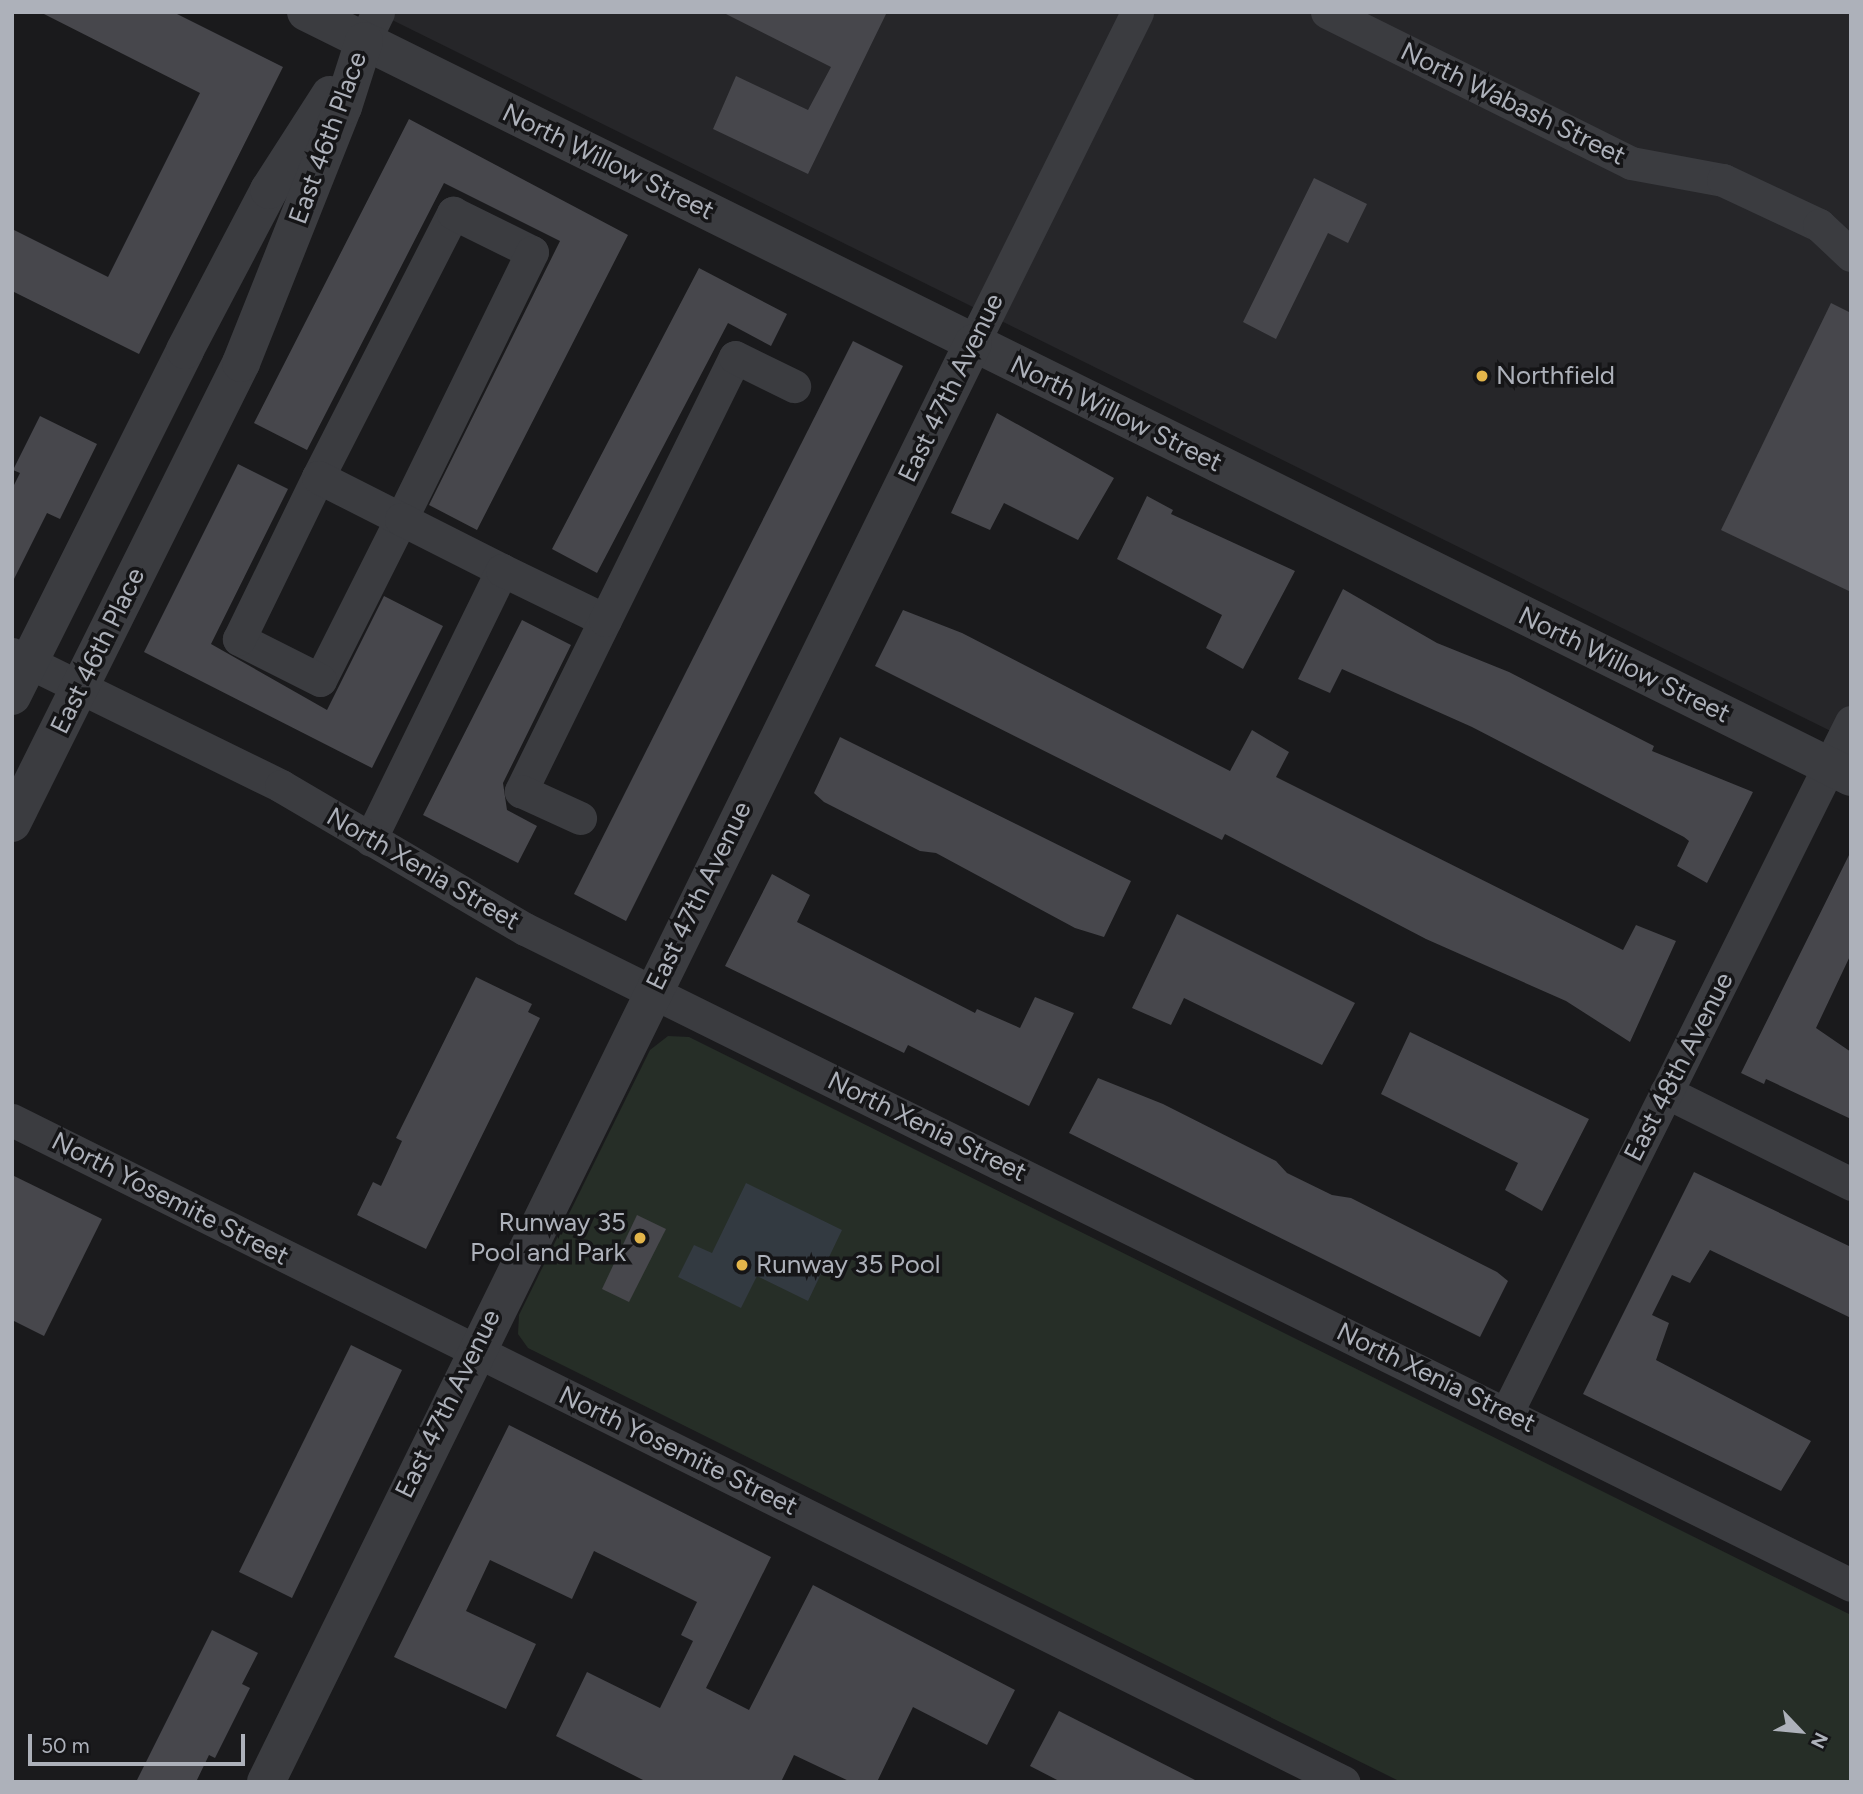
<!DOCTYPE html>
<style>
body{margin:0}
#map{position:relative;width:1863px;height:1794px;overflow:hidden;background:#1a1a1c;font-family:Figtree,sans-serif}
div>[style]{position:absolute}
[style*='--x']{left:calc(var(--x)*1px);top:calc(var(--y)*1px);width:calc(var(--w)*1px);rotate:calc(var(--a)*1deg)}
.built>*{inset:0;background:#262629}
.green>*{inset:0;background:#262e27}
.water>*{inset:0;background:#333a41}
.building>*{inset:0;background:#47474c}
.minor>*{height:33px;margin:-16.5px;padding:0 16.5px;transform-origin:16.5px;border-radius:16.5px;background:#3b3c40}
.tertiary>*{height:38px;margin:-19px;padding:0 19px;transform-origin:19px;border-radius:19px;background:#3b3c40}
.dots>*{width:19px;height:19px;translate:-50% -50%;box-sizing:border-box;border:4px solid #151517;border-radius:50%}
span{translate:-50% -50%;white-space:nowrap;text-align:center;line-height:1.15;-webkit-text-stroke:7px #151517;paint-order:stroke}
.street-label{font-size:26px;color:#adb1ba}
.poi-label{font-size:26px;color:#adb1ba}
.left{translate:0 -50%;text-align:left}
.right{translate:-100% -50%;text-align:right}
.frame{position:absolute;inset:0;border:14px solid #adb1ba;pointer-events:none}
.north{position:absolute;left:1765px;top:1696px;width:70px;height:70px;-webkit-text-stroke:5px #151517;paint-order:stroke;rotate:116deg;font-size:19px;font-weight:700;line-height:28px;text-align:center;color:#adb1ba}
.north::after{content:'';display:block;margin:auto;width:24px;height:32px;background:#adb1ba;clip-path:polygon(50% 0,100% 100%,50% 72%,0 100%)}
.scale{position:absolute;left:28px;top:1734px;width:217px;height:32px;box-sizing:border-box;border:4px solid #adb1ba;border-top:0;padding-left:9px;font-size:21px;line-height:24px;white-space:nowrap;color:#adb1ba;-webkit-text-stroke:5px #151517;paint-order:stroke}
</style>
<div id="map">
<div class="built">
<div style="clip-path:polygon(376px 12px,1851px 12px,1851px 741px)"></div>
</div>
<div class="green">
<div style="clip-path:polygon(668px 1036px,689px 1037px,1851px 1615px,1851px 1782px,1401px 1782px,528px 1348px,518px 1334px,519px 1315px,650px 1050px)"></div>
</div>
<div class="water">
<div style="clip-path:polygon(746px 1183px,842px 1230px,808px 1301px,757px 1276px,741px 1308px,678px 1277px,694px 1245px,712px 1253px)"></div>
</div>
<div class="building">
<div style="clip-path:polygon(40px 12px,173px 12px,283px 67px,139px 354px,12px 291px,12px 229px,108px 277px,200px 93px)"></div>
<div style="clip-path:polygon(722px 12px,887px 12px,808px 174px,713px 129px,736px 76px,808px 110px,831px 67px)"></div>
<div style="clip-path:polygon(409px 119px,628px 235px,477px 530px,429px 505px,560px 241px,444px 183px,307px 450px,254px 423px)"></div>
<div style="clip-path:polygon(1314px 178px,1367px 204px,1348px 243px,1328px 233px,1276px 339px,1243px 322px)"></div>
<div style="clip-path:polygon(699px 268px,787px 314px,771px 346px,728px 323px,597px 573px,552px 549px)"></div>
<div style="clip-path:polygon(1831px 303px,1851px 313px,1851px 592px,1721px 530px)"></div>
<div style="clip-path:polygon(853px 341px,903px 366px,626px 921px,574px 894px)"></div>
<div style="clip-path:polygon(997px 413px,1114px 478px,1078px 540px,1004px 503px,990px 530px,951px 513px)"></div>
<div style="clip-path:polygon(40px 416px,97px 444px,60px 519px,47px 513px,12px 583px,12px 489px,20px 473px,13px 470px)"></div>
<div style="clip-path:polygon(238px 464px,288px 489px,211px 644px,327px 710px,384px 596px,443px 626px,372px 768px,144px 652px)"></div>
<div style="clip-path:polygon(1147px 496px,1173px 510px,1171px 514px,1295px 571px,1243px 669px,1206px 648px,1222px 615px,1117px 559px)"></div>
<div style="clip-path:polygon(1343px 589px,1437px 643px,1509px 672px,1654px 746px,1652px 751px,1753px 792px,1707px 883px,1677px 866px,1689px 841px,1684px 837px,1472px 727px,1342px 669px,1330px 693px,1298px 679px)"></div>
<div style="clip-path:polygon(903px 610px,962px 633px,1230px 771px,1252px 730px,1289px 752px,1276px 777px,1623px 950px,1636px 925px,1676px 941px,1630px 1042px,1566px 1001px,1426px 939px,1225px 834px,1222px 840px,875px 666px)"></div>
<div style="clip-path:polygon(522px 620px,571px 645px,503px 783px,507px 810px,537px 826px,518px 863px,423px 815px)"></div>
<div style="clip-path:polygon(840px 737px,1131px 881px,1104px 937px,1075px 928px,936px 853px,920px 851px,824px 802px,814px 793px)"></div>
<div style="clip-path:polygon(1851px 851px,1851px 954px,1816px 1028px,1851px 1052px,1851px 1119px,1766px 1079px,1764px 1084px,1741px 1073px)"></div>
<div style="clip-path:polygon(772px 874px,810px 895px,797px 922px,975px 1013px,977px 1009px,1020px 1028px,1035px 997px,1074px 1013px,1029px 1106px,908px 1045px,904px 1053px,725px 966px)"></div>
<div style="clip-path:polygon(1177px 914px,1355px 1003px,1322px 1065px,1184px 998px,1171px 1025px,1132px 1008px)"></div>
<div style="clip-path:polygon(476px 977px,532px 1004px,528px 1012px,540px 1018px,426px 1249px,357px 1215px,373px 1182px,381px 1186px,402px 1141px,396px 1138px)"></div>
<div style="clip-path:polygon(1410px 1032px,1589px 1119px,1542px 1211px,1505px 1190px,1518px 1163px,1381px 1094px)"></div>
<div style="clip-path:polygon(1098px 1078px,1163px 1104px,1276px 1161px,1287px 1173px,1332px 1195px,1351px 1198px,1497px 1272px,1508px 1281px,1480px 1337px,1069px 1133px)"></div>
<div style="clip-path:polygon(1694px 1172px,1851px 1247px,1851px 1318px,1710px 1250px,1690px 1283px,1672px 1275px,1652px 1315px,1669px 1323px,1656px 1360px,1811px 1441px,1781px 1491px,1583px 1394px)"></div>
<div style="clip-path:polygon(12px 1175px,102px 1219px,44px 1336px,12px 1320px)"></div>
<div style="clip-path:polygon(637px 1215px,666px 1229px,629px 1302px,602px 1289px)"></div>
<div style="clip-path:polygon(351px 1345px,402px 1370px,292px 1598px,239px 1572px)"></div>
<div style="clip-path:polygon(509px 1425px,771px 1557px,706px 1688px,749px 1710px,813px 1585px,1015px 1690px,987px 1745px,913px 1707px,877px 1782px,851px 1782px,794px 1755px,781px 1782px,647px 1782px,556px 1736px,587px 1672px,660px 1708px,693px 1641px,681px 1635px,697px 1602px,594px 1551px,572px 1599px,490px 1560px,466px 1611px,536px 1644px,506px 1709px,394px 1657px)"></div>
<div style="clip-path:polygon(212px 1630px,258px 1653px,242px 1684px,250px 1688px,215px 1758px,209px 1755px,196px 1782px,136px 1782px)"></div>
<div style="clip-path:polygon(1059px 1711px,1199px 1782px,1061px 1782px,1030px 1766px)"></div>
</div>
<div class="minor">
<div style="--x:1327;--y:12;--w:339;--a:26.4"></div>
<div style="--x:1631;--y:163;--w:94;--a:10.5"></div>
<div style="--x:1723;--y:180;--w:106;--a:25.1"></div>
<div style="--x:1819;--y:225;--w:44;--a:43.2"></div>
<div style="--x:364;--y:41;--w:32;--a:-64"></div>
<div style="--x:973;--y:343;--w:369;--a:-63.6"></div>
<div style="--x:318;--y:477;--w:297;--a:-62.9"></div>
<div style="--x:453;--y:213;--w:88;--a:26.3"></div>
<div style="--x:532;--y:252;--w:297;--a:116.1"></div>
<div style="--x:401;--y:519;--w:180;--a:116.7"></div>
<div style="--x:320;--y:680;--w:91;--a:-153.2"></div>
<div style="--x:239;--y:639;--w:180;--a:-64"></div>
<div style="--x:318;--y:477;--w:93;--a:26.8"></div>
<div style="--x:401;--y:519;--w:113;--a:26.8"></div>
<div style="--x:502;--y:570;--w:300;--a:116.1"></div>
<div style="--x:502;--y:570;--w:114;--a:25.9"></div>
<div style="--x:605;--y:620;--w:191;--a:116.2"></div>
<div style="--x:521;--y:791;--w:65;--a:24.6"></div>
<div style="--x:605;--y:620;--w:293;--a:-63.7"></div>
<div style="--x:735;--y:357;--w:66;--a:26.2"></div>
<div style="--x:12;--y:654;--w:300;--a:26.1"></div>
<div style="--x:281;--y:786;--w:283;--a:30.4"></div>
<div style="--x:525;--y:929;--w:1479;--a:26.32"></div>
<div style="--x:1666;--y:1092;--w:207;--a:26.4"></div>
<div style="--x:12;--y:1120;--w:1487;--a:26.44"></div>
<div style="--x:1507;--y:1412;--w:771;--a:-63.5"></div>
</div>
<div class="tertiary">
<div style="--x:306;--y:12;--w:1724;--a:26.34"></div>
<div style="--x:12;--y:696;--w:387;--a:-63.4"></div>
<div style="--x:185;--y:350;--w:181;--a:-62.3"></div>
<div style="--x:269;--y:190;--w:113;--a:-57.3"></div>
<div style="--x:12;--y:823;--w:514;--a:-63.53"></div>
<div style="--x:241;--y:363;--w:276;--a:-68.3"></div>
<div style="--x:343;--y:107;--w:69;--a:-72.3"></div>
<div style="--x:266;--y:1782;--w:1603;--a:-63.83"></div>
</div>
<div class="dots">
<div style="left:1482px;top:376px;background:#e3b54a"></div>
<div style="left:640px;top:1238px;background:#e3b54a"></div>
<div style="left:742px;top:1265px;background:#e3b54a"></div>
</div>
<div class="street-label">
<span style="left:1513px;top:104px;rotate:26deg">North Wabash Street</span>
<span style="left:328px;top:138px;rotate:-70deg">East 46th Place</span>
<span style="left:608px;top:162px;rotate:26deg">North Willow Street</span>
<span style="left:951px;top:388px;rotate:-64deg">East 47th Avenue</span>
<span style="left:1116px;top:414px;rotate:26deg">North Willow Street</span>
<span style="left:98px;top:651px;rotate:-64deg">East 46th Place</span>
<span style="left:1624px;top:665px;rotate:26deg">North Willow Street</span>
<span style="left:423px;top:869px;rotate:30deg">North Xenia Street</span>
<span style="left:699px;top:896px;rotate:-64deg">East 47th Avenue</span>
<span style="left:1679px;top:1067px;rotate:-63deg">East 48th Avenue</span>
<span style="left:927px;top:1127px;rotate:26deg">North Xenia Street</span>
<span style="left:170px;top:1199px;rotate:27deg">North Yosemite Street</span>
<span style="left:1436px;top:1378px;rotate:26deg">North Xenia Street</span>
<span style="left:448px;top:1404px;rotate:-64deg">East 47th Avenue</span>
<span style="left:678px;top:1451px;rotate:26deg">North Yosemite Street</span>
</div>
<div class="poi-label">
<span class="left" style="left:1496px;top:376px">Northfield</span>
<span class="right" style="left:626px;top:1238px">Runway 35<br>Pool and Park</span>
<span class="left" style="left:756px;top:1265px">Runway 35 Pool</span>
</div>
<div class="frame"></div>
<div class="north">N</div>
<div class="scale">50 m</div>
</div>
